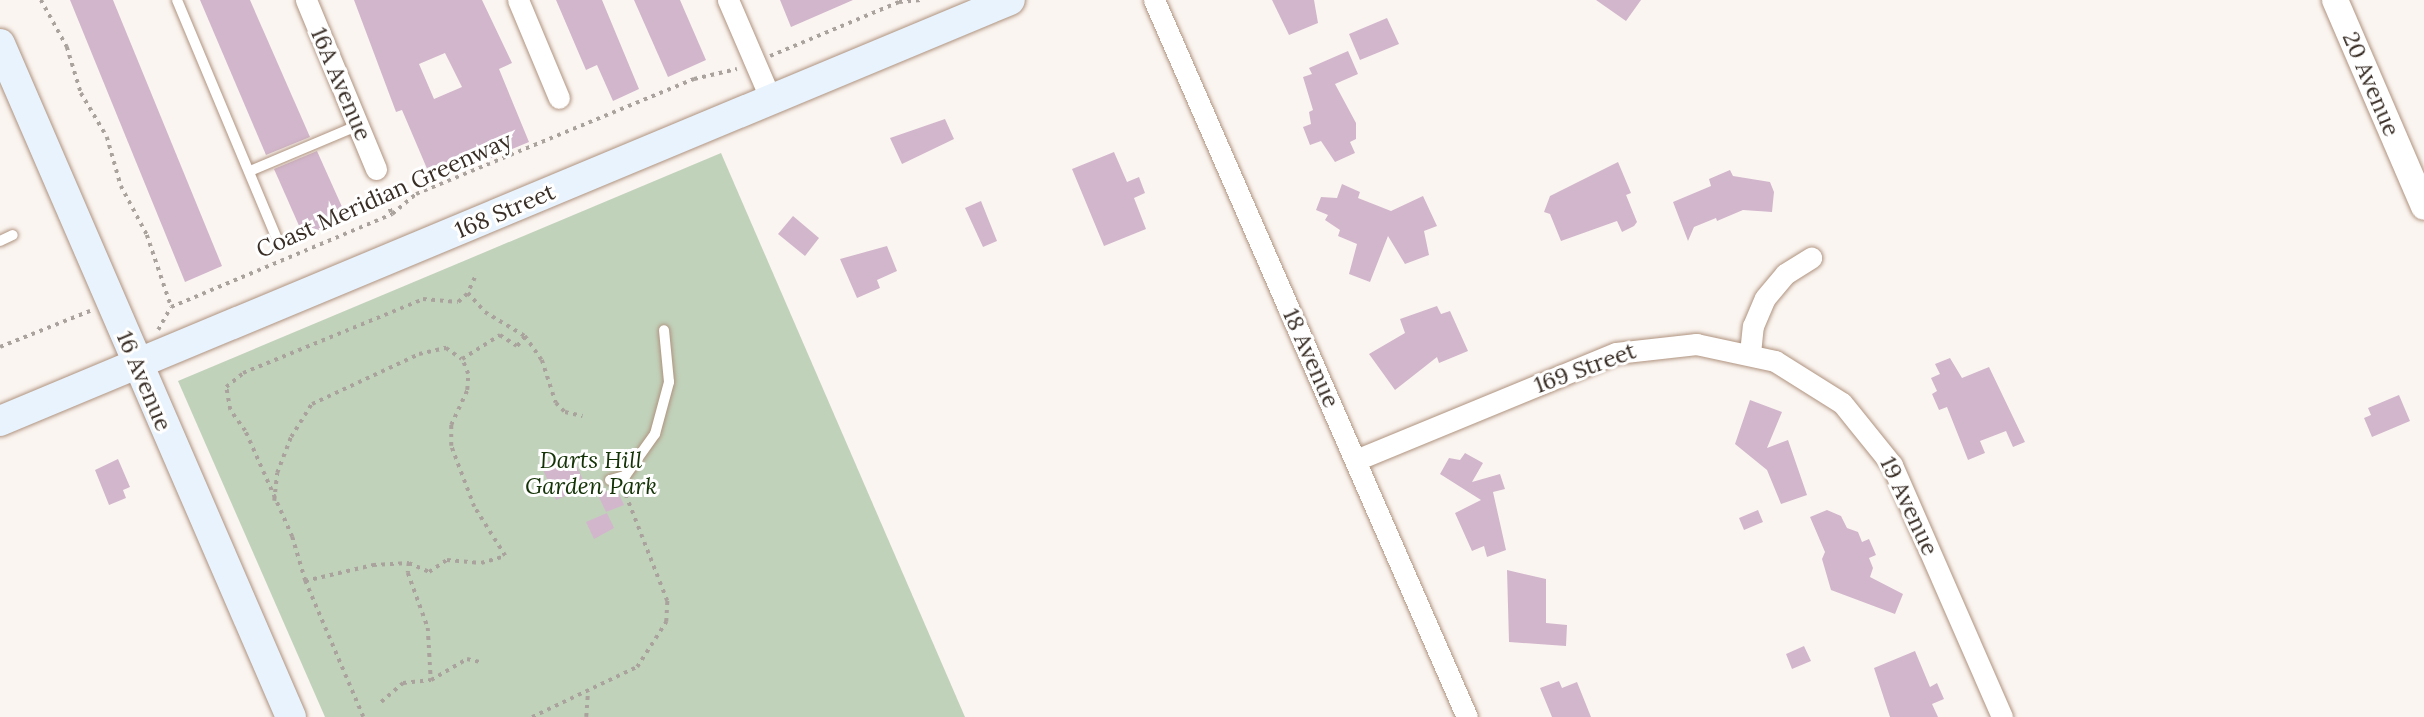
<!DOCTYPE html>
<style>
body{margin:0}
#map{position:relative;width:2424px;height:717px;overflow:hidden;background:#fbf5f1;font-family:Lora,serif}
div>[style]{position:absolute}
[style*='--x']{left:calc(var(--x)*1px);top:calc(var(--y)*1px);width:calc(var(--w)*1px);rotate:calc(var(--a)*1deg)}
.green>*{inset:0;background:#c1d2bb}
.building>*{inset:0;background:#d2b6cc}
.path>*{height:3.5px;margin-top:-1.75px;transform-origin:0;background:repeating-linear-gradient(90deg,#aaa29d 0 3.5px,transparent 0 8.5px)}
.roads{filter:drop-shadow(0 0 2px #af937f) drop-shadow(0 0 2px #af937f)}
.service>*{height:10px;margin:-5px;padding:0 5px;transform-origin:5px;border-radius:5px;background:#fff}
.minor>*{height:21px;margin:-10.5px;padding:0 10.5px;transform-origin:10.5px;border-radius:10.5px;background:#fff}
.tertiary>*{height:26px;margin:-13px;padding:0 13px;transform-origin:13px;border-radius:13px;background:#fff}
.secondary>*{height:30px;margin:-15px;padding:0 15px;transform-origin:15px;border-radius:15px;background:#e8f3fe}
span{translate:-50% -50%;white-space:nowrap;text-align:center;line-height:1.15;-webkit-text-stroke:6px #fff;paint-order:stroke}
.street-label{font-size:23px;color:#392e26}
.park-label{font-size:23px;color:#133205;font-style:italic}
</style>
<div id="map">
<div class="green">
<div style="clip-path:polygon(721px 153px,965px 717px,325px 717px,178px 381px)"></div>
</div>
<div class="building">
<div style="clip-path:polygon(70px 0,113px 0,222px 266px,185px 282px)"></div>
<div style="clip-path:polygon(200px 0,250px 0,310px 137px,266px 155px)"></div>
<div style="clip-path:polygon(evenodd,354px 0,482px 0,512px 63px,499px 69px,529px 142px,491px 158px,489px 152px,431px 178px,402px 110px,396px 112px,354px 0,445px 53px,462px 87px,434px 99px,419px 64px,445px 53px)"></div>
<div style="clip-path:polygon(556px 0,602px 0,639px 89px,613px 101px,597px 65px,586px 70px)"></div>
<div style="clip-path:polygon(634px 0,680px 0,706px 60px,668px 77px)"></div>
<div style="clip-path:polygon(780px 0,853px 0,791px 27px)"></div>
<div style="clip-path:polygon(1272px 0,1314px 0,1318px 23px,1289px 35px)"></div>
<div style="clip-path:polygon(1596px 0,1641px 0,1626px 21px)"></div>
<div style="clip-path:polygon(1387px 18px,1399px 44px,1360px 60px,1349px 34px)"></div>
<div style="clip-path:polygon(1348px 51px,1358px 74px,1335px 84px,1356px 123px,1356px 139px,1350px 142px,1355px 153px,1335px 162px,1321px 141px,1310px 145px,1303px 127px,1311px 124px,1309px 112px,1313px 110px,1303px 77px,1312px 74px,1309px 68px)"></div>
<div style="clip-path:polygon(945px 119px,954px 139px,902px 164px,890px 138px)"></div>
<div style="clip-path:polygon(317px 151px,347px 218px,304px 237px,274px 169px)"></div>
<div style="clip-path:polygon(1114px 152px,1127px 182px,1139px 177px,1145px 193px,1134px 198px,1146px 229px,1104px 246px,1072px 169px)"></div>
<div style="clip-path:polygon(1618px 162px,1631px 193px,1626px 195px,1637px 222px,1634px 226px,1622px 232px,1617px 221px,1561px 241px,1550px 214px,1544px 212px,1550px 196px)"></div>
<div style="clip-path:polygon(1730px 170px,1733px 176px,1770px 182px,1774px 192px,1772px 212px,1743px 210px,1717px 221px,1716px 218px,1694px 227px,1688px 241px,1673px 202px,1711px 186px,1709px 179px)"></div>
<div style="clip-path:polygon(1342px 184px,1360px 192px,1358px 198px,1391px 211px,1423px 196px,1437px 226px,1424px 231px,1429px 255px,1405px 264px,1388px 236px,1370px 282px,1349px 274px,1357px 244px,1338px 236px,1340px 230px,1325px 220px,1328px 215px,1316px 210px,1321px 197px,1337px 198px)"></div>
<div style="clip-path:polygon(981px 201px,997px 241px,983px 247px,965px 208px)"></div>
<div style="clip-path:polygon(793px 216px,819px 238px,805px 256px,778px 234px)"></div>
<div style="clip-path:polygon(887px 246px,897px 271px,877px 280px,880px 288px,857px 298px,840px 259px)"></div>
<div style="clip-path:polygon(1437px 306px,1441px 314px,1450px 311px,1468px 351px,1439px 363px,1437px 357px,1395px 390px,1369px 354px,1405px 333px,1400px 319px)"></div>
<div style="clip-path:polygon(1950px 358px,1962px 378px,1989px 367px,2025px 442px,2013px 447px,2006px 431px,1980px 441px,1985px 453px,1968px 460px,1947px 407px,1939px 410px,1932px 394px,1937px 391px,1931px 378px,1940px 374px,1935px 364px)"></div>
<div style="clip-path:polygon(2399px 395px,2410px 421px,2372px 437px,2364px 418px,2371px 415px,2368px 408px)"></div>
<div style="clip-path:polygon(1750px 400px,1782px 412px,1767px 448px,1788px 440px,1807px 495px,1781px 504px,1767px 470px,1735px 444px)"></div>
<div style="clip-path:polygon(1465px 453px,1483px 463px,1472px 482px,1500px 474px,1505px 489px,1493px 492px,1506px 550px,1487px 557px,1484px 546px,1472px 551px,1455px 513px,1481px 500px,1440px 474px,1449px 458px,1460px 460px)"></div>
<div style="clip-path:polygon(559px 457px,562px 464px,574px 459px,586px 487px,556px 500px,541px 465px)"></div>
<div style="clip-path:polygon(118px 459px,130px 487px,123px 490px,126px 498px,109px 505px,95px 470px)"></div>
<div style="clip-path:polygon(616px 487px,624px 505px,606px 512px,598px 495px)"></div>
<div style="clip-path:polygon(1758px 510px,1763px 522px,1744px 530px,1739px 518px)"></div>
<div style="clip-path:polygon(1827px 510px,1841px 516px,1847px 528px,1858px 532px,1862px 542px,1869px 539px,1876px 555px,1869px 558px,1873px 568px,1870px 577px,1903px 594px,1895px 614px,1831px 590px,1822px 559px,1825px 552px,1810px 517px)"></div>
<div style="clip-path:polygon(607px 513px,614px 528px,594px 539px,586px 522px)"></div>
<div style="clip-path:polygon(1507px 570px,1546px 579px,1546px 623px,1567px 625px,1566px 646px,1509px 642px)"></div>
<div style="clip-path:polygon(1804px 646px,1811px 661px,1792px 669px,1786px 654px)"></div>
<div style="clip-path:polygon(1915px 651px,1930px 687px,1937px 683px,1944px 699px,1932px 704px,1938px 717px,1890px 717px,1874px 668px)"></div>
<div style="clip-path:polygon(1559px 681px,1562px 688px,1577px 682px,1591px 717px,1552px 717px,1540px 688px)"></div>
</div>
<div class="path">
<div style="--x:41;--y:0;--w:54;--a:61"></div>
<div style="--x:67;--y:47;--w:48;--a:73.1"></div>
<div style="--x:81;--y:93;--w:51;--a:59.4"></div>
<div style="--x:107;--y:137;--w:51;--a:74.1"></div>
<div style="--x:121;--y:186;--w:55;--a:62"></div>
<div style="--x:147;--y:235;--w:75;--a:71.3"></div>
<div style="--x:770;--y:56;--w:140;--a:-22.7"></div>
<div style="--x:899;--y:2;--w:22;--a:-5"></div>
<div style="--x:387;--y:201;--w:14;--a:69"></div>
<div style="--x:475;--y:278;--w:17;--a:115"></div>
<div style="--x:468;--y:293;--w:25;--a:48"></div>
<div style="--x:485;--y:312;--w:47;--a:31"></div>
<div style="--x:158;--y:330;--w:26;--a:-61"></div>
<div style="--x:171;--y:307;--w:240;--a:-22.8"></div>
<div style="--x:392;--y:214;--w:31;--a:-40"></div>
<div style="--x:416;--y:194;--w:301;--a:-22.5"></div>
<div style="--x:694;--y:79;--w:44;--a:-13.1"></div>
<div style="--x:0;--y:347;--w:97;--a:-21.8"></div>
<div style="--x:274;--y:501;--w:28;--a:-84"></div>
<div style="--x:277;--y:473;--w:39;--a:-69"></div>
<div style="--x:291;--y:437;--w:39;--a:-58"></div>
<div style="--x:312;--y:404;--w:118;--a:-25"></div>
<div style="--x:419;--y:354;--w:28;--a:-13"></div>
<div style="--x:446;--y:348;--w:19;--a:35"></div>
<div style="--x:409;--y:563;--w:22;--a:24"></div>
<div style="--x:429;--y:572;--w:22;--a:-34"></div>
<div style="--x:447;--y:560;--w:34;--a:5"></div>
<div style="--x:481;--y:563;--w:25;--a:-16"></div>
<div style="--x:505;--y:556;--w:58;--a:-122.3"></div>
<div style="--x:474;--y:507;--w:65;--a:-110.7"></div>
<div style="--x:451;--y:446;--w:21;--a:-90"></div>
<div style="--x:451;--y:425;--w:38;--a:-65"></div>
<div style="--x:467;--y:390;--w:16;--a:-86"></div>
<div style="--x:468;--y:374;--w:16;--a:-112"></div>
<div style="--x:462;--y:359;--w:45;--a:-32.3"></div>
<div style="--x:500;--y:335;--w:20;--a:33"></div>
<div style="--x:517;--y:346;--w:13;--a:-51"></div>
<div style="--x:525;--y:336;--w:29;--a:55"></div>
<div style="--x:542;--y:360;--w:45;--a:72"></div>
<div style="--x:556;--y:403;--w:13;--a:45"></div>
<div style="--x:565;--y:412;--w:18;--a:13"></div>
<div style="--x:305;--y:581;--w:70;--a:-13.2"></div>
<div style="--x:373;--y:565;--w:36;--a:-3"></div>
<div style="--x:409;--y:563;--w:10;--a:96"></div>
<div style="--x:408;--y:573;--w:59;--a:70"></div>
<div style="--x:428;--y:628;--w:52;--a:86.7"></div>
<div style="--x:381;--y:702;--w:29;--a:-41"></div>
<div style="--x:403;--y:683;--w:28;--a:-6"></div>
<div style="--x:431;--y:680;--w:42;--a:-30.3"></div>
<div style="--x:467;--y:659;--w:13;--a:13"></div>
<div style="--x:363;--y:717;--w:148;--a:-113.1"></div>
<div style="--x:305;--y:581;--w:46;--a:-106.5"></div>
<div style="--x:292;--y:537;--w:116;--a:-113.9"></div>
<div style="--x:245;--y:431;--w:26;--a:-126"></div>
<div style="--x:230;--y:410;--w:23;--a:-100"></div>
<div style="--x:226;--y:387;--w:22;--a:-39"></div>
<div style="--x:243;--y:373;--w:195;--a:-22.3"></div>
<div style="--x:423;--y:299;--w:35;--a:5"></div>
<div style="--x:458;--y:302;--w:13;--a:-42"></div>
<div style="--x:532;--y:717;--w:116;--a:-25.5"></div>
<div style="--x:637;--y:667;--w:54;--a:-57.2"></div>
<div style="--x:666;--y:622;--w:21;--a:-87"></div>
<div style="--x:667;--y:601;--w:120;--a:-111.4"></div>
<div style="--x:586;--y:717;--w:26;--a:-86"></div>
</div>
<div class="roads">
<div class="service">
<div style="--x:177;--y:0;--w:261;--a:67.3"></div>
<div style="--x:250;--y:171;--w:118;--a:-22.9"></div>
<div style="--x:0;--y:241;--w:14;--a:-25"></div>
<div style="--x:610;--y:480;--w:16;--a:-15"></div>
<div style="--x:625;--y:476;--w:52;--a:-54.5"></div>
<div style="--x:655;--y:434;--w:54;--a:-74.9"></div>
<div style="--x:669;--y:382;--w:52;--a:-95.5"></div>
</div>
<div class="minor">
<div style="--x:306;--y:0;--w:183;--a:67.5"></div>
<div style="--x:518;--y:0;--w:106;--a:67.3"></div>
<div style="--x:728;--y:0;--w:109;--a:66.7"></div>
<div style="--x:1154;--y:0;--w:782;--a:66.42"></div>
<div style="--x:1750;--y:353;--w:27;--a:-84"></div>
<div style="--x:1753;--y:326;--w:30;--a:-67"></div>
<div style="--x:1765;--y:298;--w:31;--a:-50"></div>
<div style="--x:1785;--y:274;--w:31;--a:-32"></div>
<div style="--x:1356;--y:460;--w:281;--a:-22.4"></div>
<div style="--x:1616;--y:353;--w:81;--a:-6.4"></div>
<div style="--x:1696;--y:344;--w:81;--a:12.1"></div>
<div style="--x:1775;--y:361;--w:79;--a:32.1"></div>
<div style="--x:1842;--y:403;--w:80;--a:51.1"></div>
<div style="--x:1892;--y:465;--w:275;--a:66.4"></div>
</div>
<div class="tertiary">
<div style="--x:2335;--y:0;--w:225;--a:66.7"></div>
</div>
<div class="secondary">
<div style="--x:0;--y:44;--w:733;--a:66.62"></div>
<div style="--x:0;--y:421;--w:1094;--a:-22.63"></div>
</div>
</div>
<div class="street-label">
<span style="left:341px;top:84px;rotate:67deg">16A Avenue</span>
<span style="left:2371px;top:84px;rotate:67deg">20 Avenue</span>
<span style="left:384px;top:195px;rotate:-24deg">Coast Meridian Greenway</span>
<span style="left:505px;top:211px;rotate:-23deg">168 Street</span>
<span style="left:1311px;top:358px;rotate:66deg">18 Avenue</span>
<span style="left:1585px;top:368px;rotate:-20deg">169 Street</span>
<span style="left:144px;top:381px;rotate:67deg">16 Avenue</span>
<span style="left:1909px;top:506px;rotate:65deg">19 Avenue</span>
</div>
<div class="park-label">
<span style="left:591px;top:473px">Darts Hill<br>Garden Park</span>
</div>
</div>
